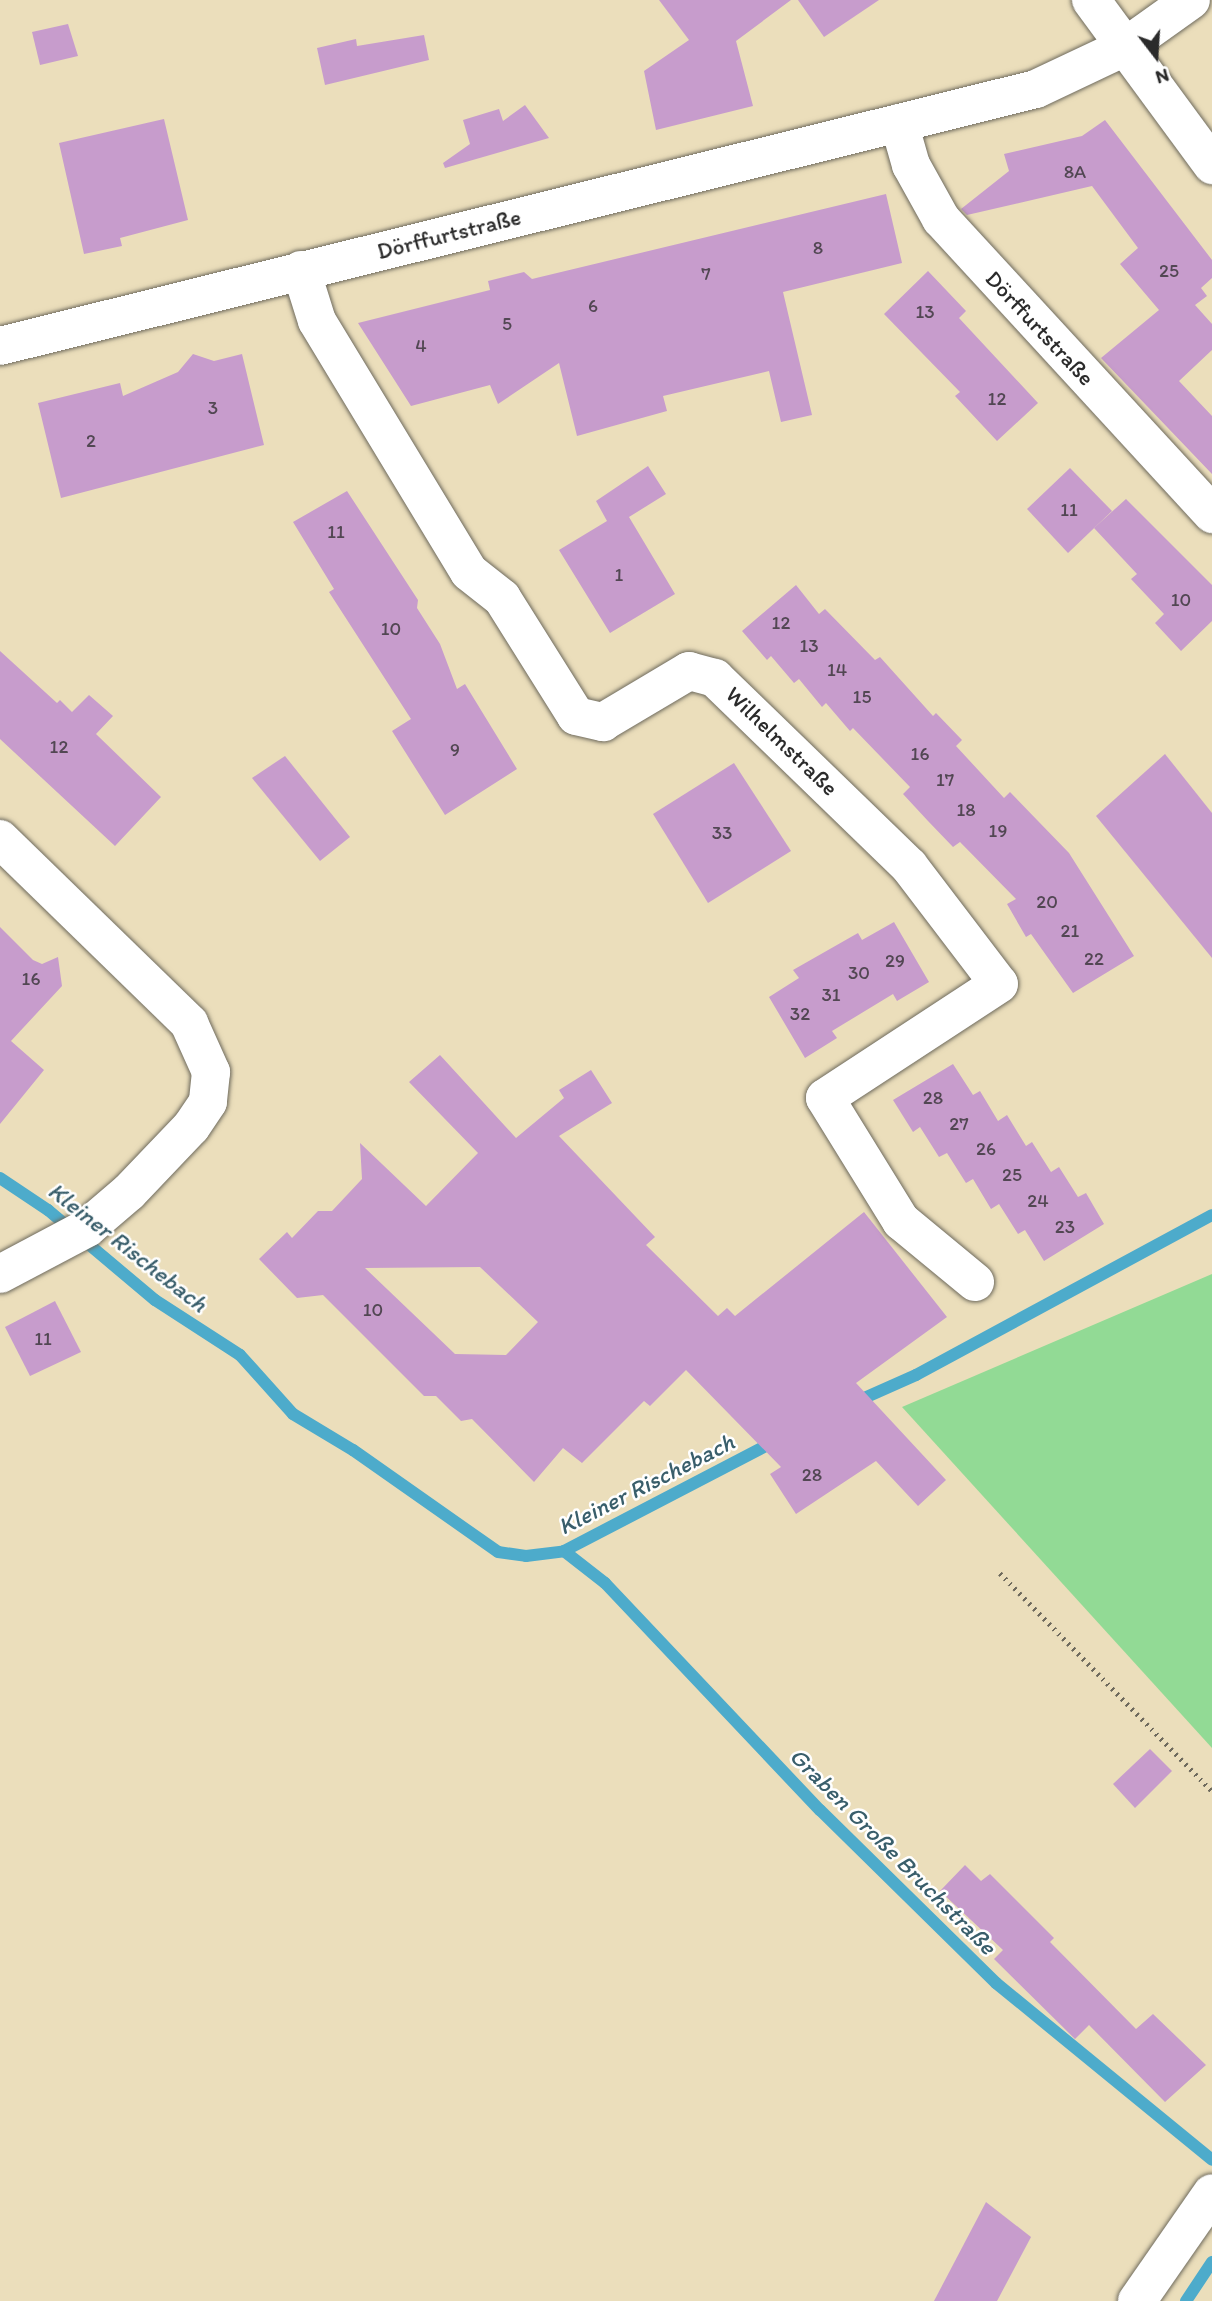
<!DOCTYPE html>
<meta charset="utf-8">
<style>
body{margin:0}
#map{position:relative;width:1212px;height:2301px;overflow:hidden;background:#ebdebb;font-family:Itim,sans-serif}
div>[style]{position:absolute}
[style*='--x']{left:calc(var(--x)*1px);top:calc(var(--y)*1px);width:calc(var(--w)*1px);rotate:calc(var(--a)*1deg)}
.green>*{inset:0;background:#92da95}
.stream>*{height:12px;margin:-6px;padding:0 6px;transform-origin:6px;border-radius:6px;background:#4dabcb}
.building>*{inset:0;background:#c79ccc}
.path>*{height:4.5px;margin-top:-2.25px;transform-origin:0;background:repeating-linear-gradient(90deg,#6e6a5d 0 2px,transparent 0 7px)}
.roads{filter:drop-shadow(0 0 2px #6e6a5d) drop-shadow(0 0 2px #6e6a5d)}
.minor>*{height:38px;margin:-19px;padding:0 19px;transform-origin:19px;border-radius:19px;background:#fff}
span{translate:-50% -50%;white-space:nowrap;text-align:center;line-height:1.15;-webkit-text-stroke:5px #fff;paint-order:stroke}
.number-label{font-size:19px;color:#524753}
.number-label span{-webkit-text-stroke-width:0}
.street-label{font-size:23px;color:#2b2b2b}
.water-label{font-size:24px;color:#395e6b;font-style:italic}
.north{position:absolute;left:1121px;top:21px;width:70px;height:70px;-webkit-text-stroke:5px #fff;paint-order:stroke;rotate:163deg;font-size:19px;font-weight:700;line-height:28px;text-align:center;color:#2b2b2b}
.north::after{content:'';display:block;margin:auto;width:24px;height:32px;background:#2b2b2b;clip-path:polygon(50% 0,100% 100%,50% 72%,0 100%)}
</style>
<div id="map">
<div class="green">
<div style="clip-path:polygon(1212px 1274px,1212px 1748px,902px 1407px)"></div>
</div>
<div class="stream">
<div style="--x:0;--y:1178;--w:58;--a:33.7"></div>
<div style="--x:48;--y:1210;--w:140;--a:40.1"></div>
<div style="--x:155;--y:1300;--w:101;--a:32.9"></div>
<div style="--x:240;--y:1355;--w:79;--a:48.1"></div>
<div style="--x:293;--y:1414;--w:70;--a:31"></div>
<div style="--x:353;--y:1450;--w:177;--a:35.1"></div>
<div style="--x:498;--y:1552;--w:28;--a:8"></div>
<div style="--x:526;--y:1556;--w:38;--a:-7"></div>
<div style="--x:564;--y:1551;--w:240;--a:-27.5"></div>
<div style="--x:853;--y:1403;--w:69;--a:-24"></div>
<div style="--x:916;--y:1375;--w:336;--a:-28.4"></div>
<div style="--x:564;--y:1551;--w:52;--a:38"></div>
<div style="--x:605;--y:1583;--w:313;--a:46.6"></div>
<div style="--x:820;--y:1810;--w:247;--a:44.5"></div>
<div style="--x:996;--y:1983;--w:279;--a:39.3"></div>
<div style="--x:1186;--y:2301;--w:47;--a:-56.3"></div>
</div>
<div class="building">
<div style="clip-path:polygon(659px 0,791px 0,736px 41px,753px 106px,656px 130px,644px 71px,689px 40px)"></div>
<div style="clip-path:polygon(798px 0,879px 0,824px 37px)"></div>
<div style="clip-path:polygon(68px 24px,78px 56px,40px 65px,32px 32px)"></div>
<div style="clip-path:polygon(424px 35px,429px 60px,325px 85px,317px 48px,356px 39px,357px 46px)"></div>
<div style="clip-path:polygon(525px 105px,549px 138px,445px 168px,443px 163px,470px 144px,463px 120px,499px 109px,503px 121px)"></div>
<div style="clip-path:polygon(164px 119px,188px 220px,120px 238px,122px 246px,84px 254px,59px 143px)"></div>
<div style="clip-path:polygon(1105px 120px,1212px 260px,1212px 278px,1201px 288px,1207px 296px,1195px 305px,1212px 324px,1212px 350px,1179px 381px,1212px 416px,1212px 474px,1101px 358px,1159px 310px,1120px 264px,1138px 248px,1092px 186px,967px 215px,961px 209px,1009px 171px,1004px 154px,1082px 136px)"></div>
<div style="clip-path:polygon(886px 194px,902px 263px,783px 292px,812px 415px,781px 422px,769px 371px,663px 396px,667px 411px,577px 436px,559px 363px,498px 404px,490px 385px,411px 406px,358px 323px,490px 290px,488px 281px,524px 272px,532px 279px)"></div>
<div style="clip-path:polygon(928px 271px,966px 311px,959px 318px,1038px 403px,997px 441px,955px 396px,960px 392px,884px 314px)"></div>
<div style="clip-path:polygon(193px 354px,214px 361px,242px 354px,264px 445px,61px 498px,38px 403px,120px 383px,123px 396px,178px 372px)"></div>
<div style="clip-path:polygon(648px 466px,666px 494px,629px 517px,675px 594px,610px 633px,559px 550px,607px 521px,596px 501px)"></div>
<div style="clip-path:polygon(1070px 468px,1112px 511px,1068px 553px,1027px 509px)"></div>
<div style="clip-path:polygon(347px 491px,418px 600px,417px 608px,440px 644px,457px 689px,465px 684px,517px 769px,445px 815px,392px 731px,411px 719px,329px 592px,334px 589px,293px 522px)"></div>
<div style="clip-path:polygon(1126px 499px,1212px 585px,1212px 621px,1181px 651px,1155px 623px,1164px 614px,1131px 579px,1137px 574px,1094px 528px)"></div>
<div style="clip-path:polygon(796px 585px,819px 614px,825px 609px,875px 660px,880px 657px,933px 716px,936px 713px,962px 740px,956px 746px,1004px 798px,1010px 792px,1069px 853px,1134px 956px,1073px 993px,1031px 934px,1026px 937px,1007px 904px,1016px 899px,960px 842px,953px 847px,928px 821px,903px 794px,910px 787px,853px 728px,850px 731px,826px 703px,822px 707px,799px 679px,794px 683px,771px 656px,767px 660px,742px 631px)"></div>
<div style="clip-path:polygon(0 651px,57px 703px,60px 700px,72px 712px,89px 695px,113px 716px,96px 734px,161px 797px,115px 846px,0 739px)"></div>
<div style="clip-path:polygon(1165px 754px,1212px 813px,1212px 958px,1096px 816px)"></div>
<div style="clip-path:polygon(285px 756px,350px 837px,320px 861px,252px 778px)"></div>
<div style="clip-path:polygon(734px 763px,791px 851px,708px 903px,653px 814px)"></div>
<div style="clip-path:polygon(894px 922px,929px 982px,897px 1001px,893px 994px,832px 1031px,837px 1038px,805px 1058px,769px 997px,799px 978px,793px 970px,858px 933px,862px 940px)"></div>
<div style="clip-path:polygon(0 927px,33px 960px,42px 964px,58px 957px,62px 986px,11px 1041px,44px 1070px,0 1124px)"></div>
<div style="clip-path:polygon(evenodd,440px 1055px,516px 1138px,564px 1098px,559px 1090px,591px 1070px,612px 1103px,559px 1136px,655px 1237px,646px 1245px,718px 1316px,727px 1308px,735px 1316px,864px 1212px,947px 1317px,856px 1383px,946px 1480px,918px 1506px,876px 1461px,796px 1514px,770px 1474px,781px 1467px,686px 1370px,650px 1406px,644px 1401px,582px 1463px,563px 1448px,534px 1482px,472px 1419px,461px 1421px,436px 1396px,424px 1396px,323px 1295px,297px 1298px,259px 1259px,287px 1232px,292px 1238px,318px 1211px,332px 1211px,362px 1179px,360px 1143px,426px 1206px,478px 1153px,409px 1082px,440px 1055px,480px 1267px,538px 1322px,506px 1355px,455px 1354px,365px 1268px,480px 1267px)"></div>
<div style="clip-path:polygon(953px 1064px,973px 1095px,980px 1091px,998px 1121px,1007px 1115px,1026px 1146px,1032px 1142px,1051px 1172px,1059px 1167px,1078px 1197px,1086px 1193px,1104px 1224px,1044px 1261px,1025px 1230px,1018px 1234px,999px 1204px,991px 1209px,973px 1179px,966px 1183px,947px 1153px,939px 1157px,920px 1127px,913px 1132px,893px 1100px)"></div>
<div style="clip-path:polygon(55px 1301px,81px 1352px,30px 1376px,5px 1327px)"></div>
<div style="clip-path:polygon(1150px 1749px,1172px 1771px,1135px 1808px,1113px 1784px)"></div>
<div style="clip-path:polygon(965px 1865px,981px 1881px,990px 1874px,1054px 1938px,1050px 1942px,1136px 2029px,1153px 2014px,1206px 2065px,1165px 2102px,1089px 2025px,1075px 2039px,994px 1959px,1003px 1950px,940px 1891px)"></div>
<div style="clip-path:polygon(986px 2202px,1031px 2237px,997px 2301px,934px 2301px)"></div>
</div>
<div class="path">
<div style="--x:1000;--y:1573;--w:304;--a:45.8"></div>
</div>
<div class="roads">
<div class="minor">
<div style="--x:1091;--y:0;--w:205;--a:53.7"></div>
<div style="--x:899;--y:123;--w:44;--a:74.1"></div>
<div style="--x:911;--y:165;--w:62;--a:60.9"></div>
<div style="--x:941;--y:219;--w:401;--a:47.4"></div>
<div style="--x:301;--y:270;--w:53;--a:72.6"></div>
<div style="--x:317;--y:321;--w:293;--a:58.8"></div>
<div style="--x:469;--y:572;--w:42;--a:38.2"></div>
<div style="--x:502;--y:598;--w:139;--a:57.9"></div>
<div style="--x:576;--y:716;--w:28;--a:13"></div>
<div style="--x:603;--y:722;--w:100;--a:-30.7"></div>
<div style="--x:689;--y:671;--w:27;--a:15"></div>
<div style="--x:715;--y:678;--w:270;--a:44.1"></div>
<div style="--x:909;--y:866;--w:148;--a:52.7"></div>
<div style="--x:999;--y:984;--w:208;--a:146.8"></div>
<div style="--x:825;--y:1098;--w:145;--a:58.3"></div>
<div style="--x:901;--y:1221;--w:96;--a:39.5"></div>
<div style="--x:0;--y:346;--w:1067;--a:-13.93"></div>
<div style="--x:1036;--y:89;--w:98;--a:-25.3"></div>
<div style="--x:1125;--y:47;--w:81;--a:-35.5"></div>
<div style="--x:0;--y:839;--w:264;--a:44.2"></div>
<div style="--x:189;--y:1023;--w:54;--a:65.8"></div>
<div style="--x:211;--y:1072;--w:30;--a:96"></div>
<div style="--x:208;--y:1102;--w:30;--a:124"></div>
<div style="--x:191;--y:1127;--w:90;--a:133.6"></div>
<div style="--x:129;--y:1192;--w:55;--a:139.4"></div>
<div style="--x:87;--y:1228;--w:98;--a:152.1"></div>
<div style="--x:1137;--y:2301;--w:131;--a:-55.2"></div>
</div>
</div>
<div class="number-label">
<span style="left:1075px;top:172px">8A</span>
<span style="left:818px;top:248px">8</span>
<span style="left:1169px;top:271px">25</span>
<span style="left:706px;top:274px">7</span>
<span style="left:593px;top:306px">6</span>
<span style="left:925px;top:312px">13</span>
<span style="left:507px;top:324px">5</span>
<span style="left:421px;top:346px">4</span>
<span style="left:997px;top:399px">12</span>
<span style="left:213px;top:408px">3</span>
<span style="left:91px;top:441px">2</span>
<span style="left:1069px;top:510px">11</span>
<span style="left:336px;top:532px">11</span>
<span style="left:619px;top:575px">1</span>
<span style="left:1181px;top:600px">10</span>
<span style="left:781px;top:623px">12</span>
<span style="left:391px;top:629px">10</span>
<span style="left:809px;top:646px">13</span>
<span style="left:837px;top:670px">14</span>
<span style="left:862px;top:697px">15</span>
<span style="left:59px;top:747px">12</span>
<span style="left:455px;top:750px">9</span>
<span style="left:920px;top:754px">16</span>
<span style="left:945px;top:780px">17</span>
<span style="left:966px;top:810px">18</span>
<span style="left:998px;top:831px">19</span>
<span style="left:722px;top:833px">33</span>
<span style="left:1047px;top:902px">20</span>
<span style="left:1070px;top:931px">21</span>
<span style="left:1094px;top:959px">22</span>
<span style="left:895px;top:961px">29</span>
<span style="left:859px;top:973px">30</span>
<span style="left:31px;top:979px">16</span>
<span style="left:831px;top:995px">31</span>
<span style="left:800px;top:1014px">32</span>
<span style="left:933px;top:1098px">28</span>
<span style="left:959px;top:1124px">27</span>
<span style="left:986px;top:1149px">26</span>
<span style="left:1012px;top:1175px">25</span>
<span style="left:1038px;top:1201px">24</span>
<span style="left:1065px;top:1227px">23</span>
<span style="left:373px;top:1310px">10</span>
<span style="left:43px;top:1339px">11</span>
<span style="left:812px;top:1475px">28</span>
</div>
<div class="street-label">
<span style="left:449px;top:234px;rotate:-14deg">Dörffurtstraße</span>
<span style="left:1040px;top:328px;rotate:47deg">Dörffurtstraße</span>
<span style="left:782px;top:741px;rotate:44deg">Wilhelmstraße</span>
</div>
<div class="water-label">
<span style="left:128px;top:1247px;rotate:38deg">Kleiner Rischebach</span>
<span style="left:646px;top:1484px;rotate:-27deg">Kleiner Rischebach</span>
<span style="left:893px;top:1851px;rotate:45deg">Graben Große Bruchstraße</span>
</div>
<div class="north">N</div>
</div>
